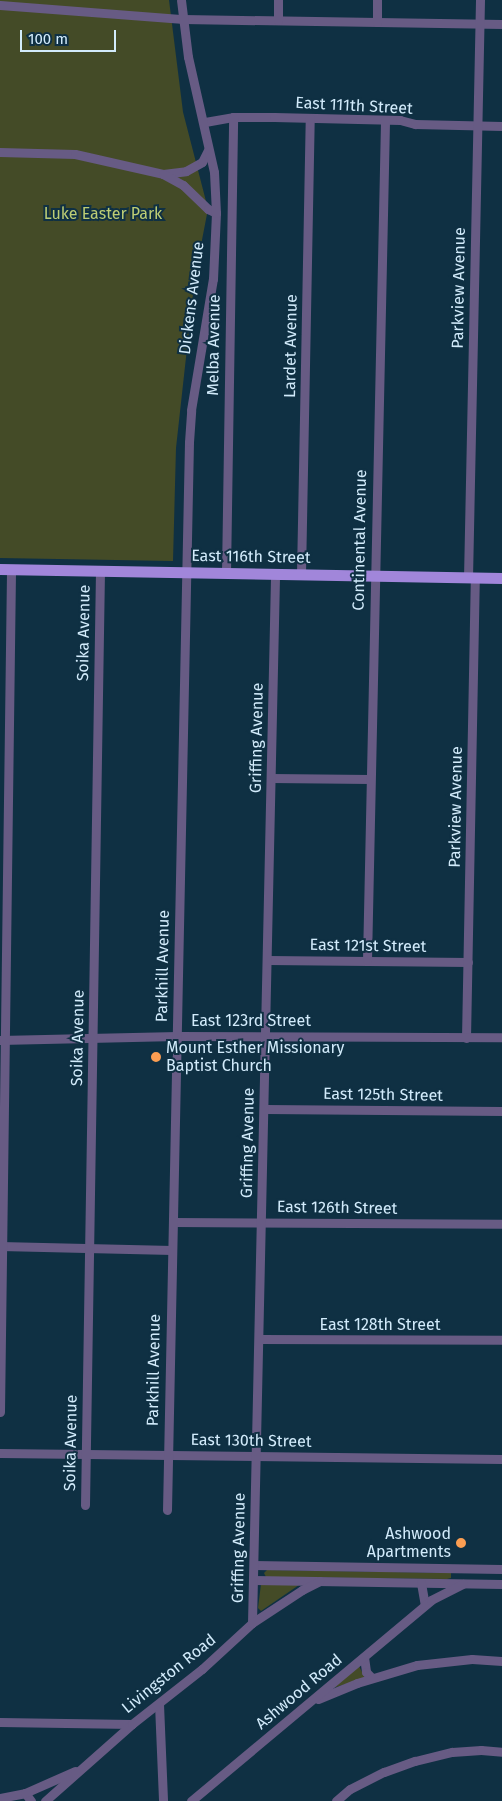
<!DOCTYPE html>
<style>
body{margin:0}
#map{position:relative;width:502px;height:1801px;overflow:hidden;background:#0f3043;font-family:"Fira Sans",sans-serif}
div>[style]{position:absolute}
[style*='--x']{left:calc(var(--x)*1px);top:calc(var(--y)*1px);width:calc(var(--w)*1px);rotate:calc(var(--a)*1deg)}
.green>*{inset:0;background:#444b27}
.minor>*{height:9px;margin:-4.5px;padding:0 4.5px;transform-origin:4.5px;border-radius:4.5px;background:#675b84}
.major>*{height:11px;margin:-5.5px;padding:0 5.5px;transform-origin:5.5px;border-radius:5.5px;background:#a186da}
.dots>*{width:14px;height:14px;translate:-50% -50%;box-sizing:border-box;border:2px solid #0f3043;border-radius:50%}
span{translate:-50% -50%;white-space:nowrap;text-align:center;line-height:1.15;-webkit-text-stroke:4px #0f3043;paint-order:stroke}
.street-label{font-size:16px;color:#d2ebfb}
.park-label{font-size:16px;color:#bdcd74}
.poi-label{font-size:16px;color:#d2ebfb}
.left{translate:0 -50%;text-align:left}
.right{translate:-100% -50%;text-align:right}
.scale{position:absolute;left:20px;top:30px;width:96px;height:22px;box-sizing:border-box;border:2px solid #d2ebfb;border-top:0;padding-left:6px;font-size:15px;line-height:18px;white-space:nowrap;color:#d2ebfb;-webkit-text-stroke:4px #0f3043;paint-order:stroke}
</style>
<div id="map">
<div class="green">
<div style="clip-path:polygon(0 0,169px 0,183px 112px,208px 209px,195px 276px,176px 448px,173px 561px,0 558px)"></div>
<div style="clip-path:polygon(267px 1570px,451px 1573px,451px 1578px,447px 1579px,266px 1577px,264px 1573px)"></div>
<div style="clip-path:polygon(261px 1584px,298px 1584px,299px 1585px,261px 1611px,258px 1608px)"></div>
<div style="clip-path:polygon(359px 1666px,365px 1678px,333px 1688px)"></div>
</div>
<div class="minor">
<div style="--x:0;--y:5;--w:184;--a:4.4"></div>
<div style="--x:183;--y:19;--w:319;--a:0.9"></div>
<div style="--x:278;--y:20;--w:20;--a:-90"></div>
<div style="--x:377;--y:22;--w:22;--a:-90"></div>
<div style="--x:205;--y:122;--w:28;--a:-10"></div>
<div style="--x:233;--y:117;--w:41;--a:0"></div>
<div style="--x:274;--y:117;--w:126;--a:1.4"></div>
<div style="--x:400;--y:120;--w:16;--a:15"></div>
<div style="--x:415;--y:124;--w:87;--a:1.3"></div>
<div style="--x:0;--y:152;--w:75;--a:1.5"></div>
<div style="--x:75;--y:154;--w:90;--a:12.8"></div>
<div style="--x:163;--y:174;--w:23;--a:-7"></div>
<div style="--x:186;--y:171;--w:18;--a:-29"></div>
<div style="--x:202;--y:162;--w:13;--a:-63"></div>
<div style="--x:163;--y:174;--w:23;--a:29"></div>
<div style="--x:183;--y:185;--w:35;--a:44"></div>
<div style="--x:208;--y:209;--w:9;--a:27"></div>
<div style="--x:226;--y:573;--w:456;--a:-89.1"></div>
<div style="--x:301;--y:574;--w:456;--a:-88.9"></div>
<div style="--x:468;--y:578;--w:578;--a:-88.81"></div>
<div style="--x:271;--y:778;--w:99;--a:0.6"></div>
<div style="--x:268;--y:960;--w:200;--a:0.6"></div>
<div style="--x:367;--y:960;--w:840;--a:-88.77"></div>
<div style="--x:466;--y:1038;--w:460;--a:-88.9"></div>
<div style="--x:0;--y:1040;--w:177;--a:-1.3"></div>
<div style="--x:177;--y:1036;--w:325;--a:0.2"></div>
<div style="--x:265;--y:1109;--w:237;--a:0.5"></div>
<div style="--x:173;--y:1222;--w:329;--a:0.3"></div>
<div style="--x:0;--y:1246;--w:172;--a:1.3"></div>
<div style="--x:259;--y:1339;--w:243;--a:0.2"></div>
<div style="--x:0;--y:1412;--w:843;--a:-89.25"></div>
<div style="--x:0;--y:1453;--w:502;--a:0.68"></div>
<div style="--x:85;--y:1505;--w:934;--a:-89.08"></div>
<div style="--x:167;--y:1510;--w:1068;--a:-88.82"></div>
<div style="--x:189;--y:442;--w:32;--a:-86"></div>
<div style="--x:191;--y:410;--w:133;--a:-80.5"></div>
<div style="--x:213;--y:279;--w:66;--a:-87.4"></div>
<div style="--x:216;--y:213;--w:41;--a:-92.8"></div>
<div style="--x:214;--y:172;--w:118;--a:-102.7"></div>
<div style="--x:188;--y:57;--w:57;--a:-97"></div>
<div style="--x:254;--y:1565;--w:248;--a:0.9"></div>
<div style="--x:254;--y:1580;--w:248;--a:0.9"></div>
<div style="--x:421;--y:1583;--w:22;--a:80"></div>
<div style="--x:252;--y:1623;--w:1049;--a:-88.74"></div>
<div style="--x:364;--y:1657;--w:15;--a:82"></div>
<div style="--x:366;--y:1672;--w:8;--a:45"></div>
<div style="--x:318;--y:1699;--w:42;--a:-22.3"></div>
<div style="--x:357;--y:1683;--w:63;--a:-16.7"></div>
<div style="--x:417;--y:1665;--w:55;--a:-6.2"></div>
<div style="--x:472;--y:1659;--w:30;--a:4"></div>
<div style="--x:159;--y:1704;--w:97;--a:87.6"></div>
<div style="--x:0;--y:1722;--w:132;--a:0.9"></div>
<div style="--x:25;--y:1793;--w:10;--a:53"></div>
<div style="--x:0;--y:1798;--w:25;--a:-11"></div>
<div style="--x:25;--y:1793;--w:55;--a:-23.7"></div>
<div style="--x:45;--y:1801;--w:116;--a:-41.5"></div>
<div style="--x:132;--y:1724;--w:89;--a:-38.2"></div>
<div style="--x:202;--y:1669;--w:68;--a:-42.6"></div>
<div style="--x:252;--y:1623;--w:60;--a:-33.4"></div>
<div style="--x:302;--y:1590;--w:20;--a:-27"></div>
<div style="--x:191;--y:1801;--w:313;--a:-39.9"></div>
<div style="--x:431;--y:1600;--w:36;--a:-27"></div>
<div style="--x:336;--y:1801;--w:18;--a:-41"></div>
<div style="--x:350;--y:1789;--w:38;--a:-27"></div>
<div style="--x:384;--y:1772;--w:33;--a:-20"></div>
<div style="--x:415;--y:1761;--w:38;--a:-14"></div>
<div style="--x:452;--y:1752;--w:29;--a:-4"></div>
<div style="--x:481;--y:1750;--w:21;--a:5"></div>
</div>
<div class="major">
<div style="--x:0;--y:569;--w:502;--a:1.03"></div>
</div>
<div class="dots">
<div style="left:156px;top:1057px;background:#fb9e52"></div>
<div style="left:461px;top:1543px;background:#fb9e52"></div>
</div>
<div class="street-label">
<span style="left:354px;top:106px;rotate:3deg">East 111th Street</span>
<span style="left:459px;top:288px;rotate:-89deg">Parkview Avenue</span>
<span style="left:192px;top:298px;rotate:-83deg">Dickens Avenue</span>
<span style="left:214px;top:345px;rotate:-89deg">Melba Avenue</span>
<span style="left:291px;top:346px;rotate:-89deg">Lardet Avenue</span>
<span style="left:360px;top:540px;rotate:-89deg">Continental Avenue</span>
<span style="left:251px;top:557px;rotate:1deg">East 116th Street</span>
<span style="left:84px;top:633px;rotate:-89deg">Soika Avenue</span>
<span style="left:257px;top:738px;rotate:-89deg">Griffing Avenue</span>
<span style="left:456px;top:807px;rotate:-89deg">Parkview Avenue</span>
<span style="left:368px;top:946px;rotate:1deg">East 121st Street</span>
<span style="left:163px;top:966px;rotate:-89deg">Parkhill Avenue</span>
<span style="left:251px;top:1021px">East 123rd Street</span>
<span style="left:78px;top:1038px;rotate:-89deg">Soika Avenue</span>
<span style="left:383px;top:1095px;rotate:1deg">East 125th Street</span>
<span style="left:248px;top:1143px;rotate:-89deg">Griffing Avenue</span>
<span style="left:337px;top:1208px;rotate:1deg">East 126th Street</span>
<span style="left:380px;top:1325px">East 128th Street</span>
<span style="left:154px;top:1370px;rotate:-89deg">Parkhill Avenue</span>
<span style="left:251px;top:1441px;rotate:1deg">East 130th Street</span>
<span style="left:71px;top:1443px;rotate:-89deg">Soika Avenue</span>
<span style="left:239px;top:1548px;rotate:-89deg">Griffing Avenue</span>
<span style="left:169px;top:1674px;rotate:-39deg">Livingston Road</span>
<span style="left:299px;top:1692px;rotate:-40deg">Ashwood Road</span>
</div>
<div class="park-label">
<span style="left:103px;top:214px">Luke Easter Park</span>
</div>
<div class="poi-label">
<span class="left" style="left:166px;top:1057px">Mount Esther Missionary<br>Baptist Church</span>
<span class="right" style="left:451px;top:1543px">Ashwood<br>Apartments</span>
</div>
<div class="scale">100 m</div>
</div>
